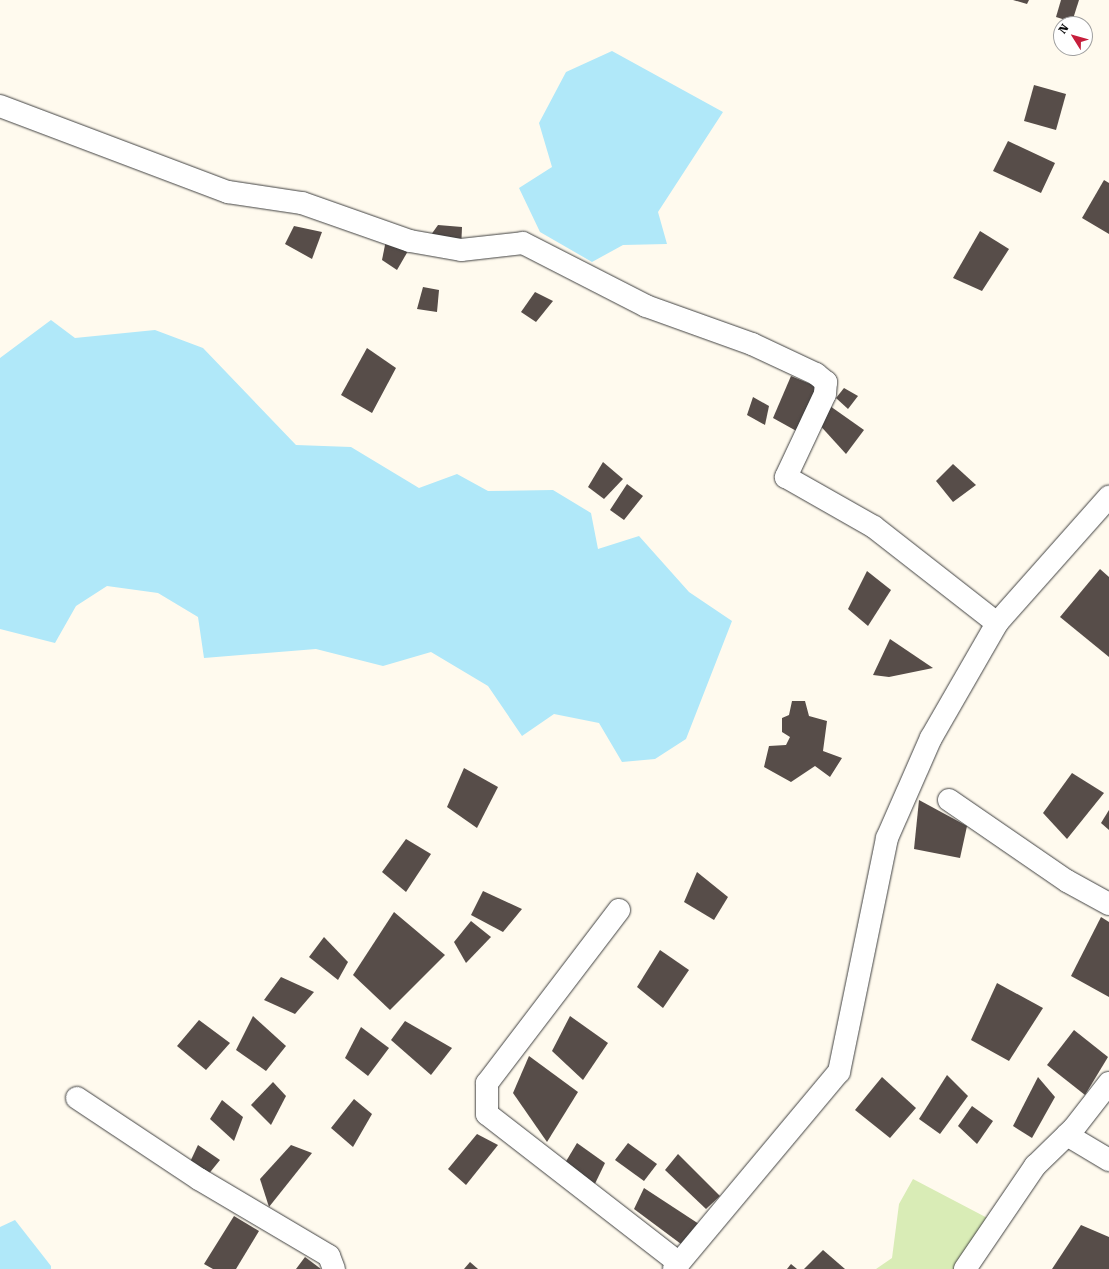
<!DOCTYPE html>
<style>
body{margin:0}
#map{position:relative;width:1109px;height:1269px;overflow:hidden;background:#fffaee;font-family:"Roboto Serif",serif}
div>[style]{position:absolute}
[style*='--x']{left:calc(var(--x)*1px);top:calc(var(--y)*1px);width:calc(var(--w)*1px);rotate:calc(var(--a)*1deg)}
.green>*{inset:0;background:#d9ecb6}
.water>*{inset:0;background:#b0e8f9}
.building>*{inset:0;background:#574d49}
.roads{filter:drop-shadow(0 0 1px #414141) drop-shadow(0 0 1px #414141)}
.minor>*{height:22px;margin:-11px;padding:0 11px;transform-origin:11px;border-radius:11px;background:#fff}
span{translate:-50% -50%;white-space:nowrap;text-align:center;line-height:1.15;-webkit-text-stroke:4px #fff;paint-order:stroke}
.north{position:absolute;left:1053px;top:16px;width:40px;height:40px;box-sizing:border-box;background:#fff;border:1px solid #9f9f9f;border-radius:50%;rotate:307deg;font-size:11px;font-weight:700;line-height:16px;text-align:center;color:#0e0e0e}
.north::after{content:'';display:block;margin:auto;width:14px;height:18px;background:#c61e3c;clip-path:polygon(50% 0,100% 100%,50% 72%,0 100%)}
</style>
<div id="map">
<div class="green">
<div style="clip-path:polygon(913px 1179px,995px 1222px,961px 1269px,876px 1269px,892px 1258px,899px 1204px)"></div>
</div>
<div class="water">
<div style="clip-path:polygon(612px 51px,723px 112px,658px 212px,667px 244px,623px 245px,592px 262px,540px 232px,519px 188px,552px 167px,539px 123px,566px 72px)"></div>
<div style="clip-path:polygon(51px 320px,75px 338px,155px 330px,203px 348px,296px 445px,351px 447px,419px 488px,457px 474px,488px 491px,553px 490px,591px 513px,598px 549px,639px 536px,689px 592px,732px 621px,686px 739px,655px 759px,622px 762px,599px 723px,554px 714px,522px 736px,488px 686px,431px 652px,383px 666px,316px 649px,204px 658px,198px 617px,158px 593px,107px 586px,76px 606px,55px 643px,0 629px,0 358px)"></div>
<div style="clip-path:polygon(15px 1220px,51px 1266px,51px 1269px,0 1269px,0 1227px)"></div>
</div>
<div class="building">
<div style="clip-path:polygon(1013px 0,1029px 0,1027px 4px)"></div>
<div style="clip-path:polygon(1061px 0,1079px 0,1072px 22px,1056px 17px)"></div>
<div style="clip-path:polygon(1034px 85px,1066px 94px,1056px 130px,1024px 121px)"></div>
<div style="clip-path:polygon(1008px 141px,1055px 163px,1041px 193px,993px 171px)"></div>
<div style="clip-path:polygon(1104px 180px,1109px 183px,1109px 234px,1082px 218px)"></div>
<div style="clip-path:polygon(438px 225px,462px 227px,461px 250px,428px 239px)"></div>
<div style="clip-path:polygon(294px 226px,322px 232px,312px 259px,285px 244px)"></div>
<div style="clip-path:polygon(980px 231px,1009px 249px,982px 291px,953px 278px)"></div>
<div style="clip-path:polygon(386px 240px,408px 251px,397px 270px,382px 260px)"></div>
<div style="clip-path:polygon(423px 287px,439px 290px,437px 312px,417px 309px)"></div>
<div style="clip-path:polygon(535px 292px,553px 301px,536px 322px,521px 312px)"></div>
<div style="clip-path:polygon(367px 348px,396px 368px,372px 413px,341px 395px)"></div>
<div style="clip-path:polygon(791px 376px,818px 387px,800px 433px,773px 418px)"></div>
<div style="clip-path:polygon(844px 388px,858px 396px,848px 409px,836px 398px)"></div>
<div style="clip-path:polygon(753px 397px,769px 406px,765px 425px,747px 415px)"></div>
<div style="clip-path:polygon(830px 406px,864px 430px,846px 454px,816px 421px)"></div>
<div style="clip-path:polygon(603px 462px,623px 479px,604px 499px,588px 487px)"></div>
<div style="clip-path:polygon(953px 464px,976px 485px,953px 502px,936px 481px)"></div>
<div style="clip-path:polygon(627px 484px,643px 496px,624px 520px,610px 510px)"></div>
<div style="clip-path:polygon(1100px 569px,1109px 577px,1109px 657px,1060px 617px)"></div>
<div style="clip-path:polygon(867px 571px,891px 590px,868px 626px,848px 609px)"></div>
<div style="clip-path:polygon(890px 639px,933px 668px,889px 677px,873px 675px)"></div>
<div style="clip-path:polygon(792px 701px,805px 701px,809px 716px,827px 721px,823px 751px,842px 758px,830px 777px,815px 766px,791px 782px,764px 767px,769px 746px,786px 745px,790px 737px,782px 732px,782px 718px,789px 715px)"></div>
<div style="clip-path:polygon(464px 768px,498px 787px,477px 828px,447px 807px)"></div>
<div style="clip-path:polygon(1072px 773px,1104px 793px,1067px 839px,1043px 813px)"></div>
<div style="clip-path:polygon(919px 800px,967px 826px,960px 858px,914px 849px)"></div>
<div style="clip-path:polygon(1109px 810px,1109px 830px,1101px 823px)"></div>
<div style="clip-path:polygon(406px 839px,431px 854px,406px 892px,382px 872px)"></div>
<div style="clip-path:polygon(697px 872px,728px 897px,714px 920px,684px 902px)"></div>
<div style="clip-path:polygon(483px 891px,522px 909px,503px 932px,471px 915px)"></div>
<div style="clip-path:polygon(394px 912px,445px 955px,390px 1010px,353px 975px)"></div>
<div style="clip-path:polygon(1101px 917px,1109px 922px,1109px 997px,1071px 976px)"></div>
<div style="clip-path:polygon(471px 921px,491px 937px,466px 963px,454px 942px)"></div>
<div style="clip-path:polygon(324px 937px,348px 962px,338px 980px,309px 957px)"></div>
<div style="clip-path:polygon(660px 950px,689px 970px,663px 1008px,637px 987px)"></div>
<div style="clip-path:polygon(281px 977px,314px 992px,295px 1014px,264px 1000px)"></div>
<div style="clip-path:polygon(997px 983px,1043px 1008px,1009px 1061px,971px 1040px)"></div>
<div style="clip-path:polygon(253px 1016px,286px 1046px,266px 1071px,236px 1050px)"></div>
<div style="clip-path:polygon(570px 1016px,608px 1043px,583px 1080px,552px 1051px)"></div>
<div style="clip-path:polygon(199px 1020px,230px 1043px,206px 1070px,177px 1046px)"></div>
<div style="clip-path:polygon(405px 1021px,452px 1048px,431px 1075px,391px 1040px)"></div>
<div style="clip-path:polygon(361px 1027px,389px 1048px,368px 1076px,345px 1058px)"></div>
<div style="clip-path:polygon(1074px 1030px,1108px 1057px,1085px 1095px,1047px 1065px)"></div>
<div style="clip-path:polygon(529px 1056px,578px 1092px,547px 1142px,513px 1093px)"></div>
<div style="clip-path:polygon(947px 1075px,968px 1096px,940px 1134px,919px 1119px)"></div>
<div style="clip-path:polygon(882px 1077px,916px 1108px,890px 1138px,855px 1110px)"></div>
<div style="clip-path:polygon(1038px 1077px,1055px 1097px,1032px 1138px,1013px 1126px)"></div>
<div style="clip-path:polygon(273px 1082px,286px 1096px,271px 1125px,251px 1105px)"></div>
<div style="clip-path:polygon(354px 1099px,372px 1114px,353px 1147px,331px 1128px)"></div>
<div style="clip-path:polygon(222px 1100px,243px 1117px,234px 1141px,210px 1119px)"></div>
<div style="clip-path:polygon(972px 1106px,993px 1121px,977px 1144px,958px 1126px)"></div>
<div style="clip-path:polygon(477px 1134px,498px 1145px,466px 1185px,448px 1169px)"></div>
<div style="clip-path:polygon(577px 1143px,605px 1163px,590px 1194px,565px 1163px)"></div>
<div style="clip-path:polygon(628px 1143px,657px 1164px,644px 1181px,615px 1160px)"></div>
<div style="clip-path:polygon(198px 1145px,220px 1160px,207px 1176px,190px 1162px)"></div>
<div style="clip-path:polygon(291px 1145px,312px 1153px,269px 1207px,260px 1179px)"></div>
<div style="clip-path:polygon(678px 1154px,720px 1196px,706px 1209px,665px 1170px)"></div>
<div style="clip-path:polygon(644px 1188px,699px 1224px,681px 1244px,634px 1209px)"></div>
<div style="clip-path:polygon(234px 1216px,259px 1231px,236px 1269px,213px 1269px,204px 1264px)"></div>
<div style="clip-path:polygon(1081px 1225px,1109px 1237px,1109px 1269px,1052px 1269px)"></div>
<div style="clip-path:polygon(823px 1250px,845px 1269px,804px 1269px)"></div>
<div style="clip-path:polygon(305px 1257px,321px 1269px,296px 1269px)"></div>
<div style="clip-path:polygon(470px 1262px,478px 1269px,464px 1269px)"></div>
<div style="clip-path:polygon(791px 1264px,797px 1269px,787px 1269px)"></div>
</div>
<div class="roads">
<div class="minor">
<div style="--x:0;--y:106;--w:244;--a:20.7"></div>
<div style="--x:228;--y:192;--w:75;--a:8.5"></div>
<div style="--x:302;--y:203;--w:114;--a:19.4"></div>
<div style="--x:410;--y:241;--w:52;--a:10"></div>
<div style="--x:461;--y:250;--w:62;--a:-6.4"></div>
<div style="--x:523;--y:243;--w:138;--a:27.1"></div>
<div style="--x:646;--y:306;--w:113;--a:19.7"></div>
<div style="--x:752;--y:344;--w:71;--a:25.1"></div>
<div style="--x:816;--y:374;--w:13;--a:39"></div>
<div style="--x:826;--y:382;--w:12;--a:95"></div>
<div style="--x:825;--y:394;--w:92;--a:115.2"></div>
<div style="--x:786;--y:477;--w:101;--a:29.6"></div>
<div style="--x:874;--y:527;--w:156;--a:38"></div>
<div style="--x:949;--y:800;--w:143;--a:34.5"></div>
<div style="--x:1067;--y:881;--w:48;--a:28.7"></div>
<div style="--x:619;--y:910;--w:218;--a:127.3"></div>
<div style="--x:487;--y:1083;--w:31;--a:90"></div>
<div style="--x:487;--y:1114;--w:243;--a:37.8"></div>
<div style="--x:77;--y:1098;--w:146;--a:33.6"></div>
<div style="--x:199;--y:1179;--w:151;--a:30.6"></div>
<div style="--x:329;--y:1256;--w:14;--a:69"></div>
<div style="--x:1067;--y:1135;--w:49;--a:30.8"></div>
<div style="--x:674;--y:1269;--w:257;--a:-50.1"></div>
<div style="--x:839;--y:1072;--w:239;--a:-78.4"></div>
<div style="--x:887;--y:838;--w:109;--a:-66.3"></div>
<div style="--x:931;--y:738;--w:133;--a:-60.1"></div>
<div style="--x:997;--y:623;--w:169;--a:-48.4"></div>
<div style="--x:965;--y:1269;--w:125;--a:-55.8"></div>
<div style="--x:1035;--y:1166;--w:54;--a:-44.3"></div>
<div style="--x:1074;--y:1128;--w:57;--a:-52.1"></div>
</div>
</div>
<div class="north">N</div>
</div>
